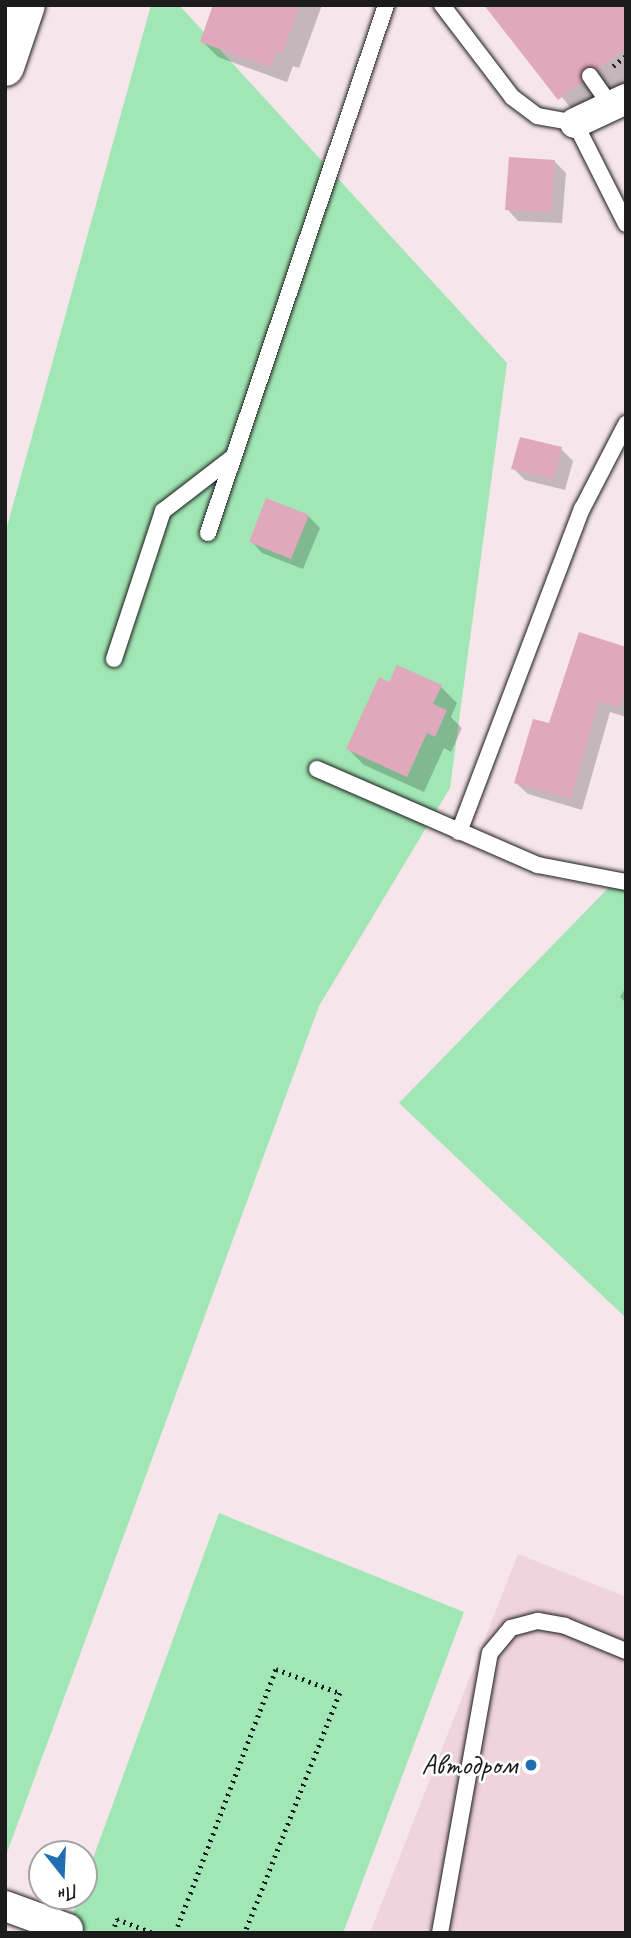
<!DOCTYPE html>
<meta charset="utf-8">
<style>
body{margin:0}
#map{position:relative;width:631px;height:1938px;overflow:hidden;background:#f6e5eb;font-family:Caveat,sans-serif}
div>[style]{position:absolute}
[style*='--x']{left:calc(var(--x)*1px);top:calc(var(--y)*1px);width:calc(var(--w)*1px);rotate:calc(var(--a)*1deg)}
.built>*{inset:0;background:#efd3dd}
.green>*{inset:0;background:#a1e7b5}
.shadow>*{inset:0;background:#0003}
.building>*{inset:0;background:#e0a8bb}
.path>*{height:4.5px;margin-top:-2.25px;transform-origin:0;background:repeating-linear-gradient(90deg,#1c1c1c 0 2px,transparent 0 7px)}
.roads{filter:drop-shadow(0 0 2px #1c1c1c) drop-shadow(0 0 2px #1c1c1c)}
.service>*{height:16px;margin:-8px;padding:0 8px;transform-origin:8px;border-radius:8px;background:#fff}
.minor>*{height:30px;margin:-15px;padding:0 15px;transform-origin:15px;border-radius:15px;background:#fff}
.primary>*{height:38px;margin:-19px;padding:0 19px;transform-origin:19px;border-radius:19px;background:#fff}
.dots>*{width:19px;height:19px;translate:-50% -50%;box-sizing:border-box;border:4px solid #fff;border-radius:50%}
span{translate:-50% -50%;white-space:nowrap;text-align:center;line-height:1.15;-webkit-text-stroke:5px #fff;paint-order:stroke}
.poi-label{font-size:28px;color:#1c1c1c}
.right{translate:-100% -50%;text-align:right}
.frame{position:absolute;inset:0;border:7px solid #1c1c1c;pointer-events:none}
.north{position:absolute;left:28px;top:1840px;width:70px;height:70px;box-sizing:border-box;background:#fff;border:2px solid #a4a4a4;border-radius:50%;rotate:162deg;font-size:19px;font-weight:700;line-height:28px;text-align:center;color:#1c1c1c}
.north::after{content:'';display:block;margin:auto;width:24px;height:32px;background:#1f6fb2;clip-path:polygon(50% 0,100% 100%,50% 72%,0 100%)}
</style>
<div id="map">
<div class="built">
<div style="clip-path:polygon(518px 1554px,626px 1597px,626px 1933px,370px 1933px)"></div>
</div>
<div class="green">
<div style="clip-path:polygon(151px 5px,179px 5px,507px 363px,450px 788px,319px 1006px,5px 1858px,5px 534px)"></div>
<div style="clip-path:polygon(618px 878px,626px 880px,626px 1318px,399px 1103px)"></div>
<div style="clip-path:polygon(219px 1513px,464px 1612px,343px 1933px,66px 1933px,79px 1896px,84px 1896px,84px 1883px)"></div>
</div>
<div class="shadow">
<div style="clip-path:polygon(215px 5px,322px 5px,299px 68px,293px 66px,287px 82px,218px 57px,202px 41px)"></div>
<div style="clip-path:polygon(486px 5px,626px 5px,626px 83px,619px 89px,603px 87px,580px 119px)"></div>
<div style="clip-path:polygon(554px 161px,566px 173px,562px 223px,518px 221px,507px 209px)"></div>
<div style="clip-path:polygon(561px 449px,573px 461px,565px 490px,525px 480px,513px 468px)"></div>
<div style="clip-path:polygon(308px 516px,320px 528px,303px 569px,262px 553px,251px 541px)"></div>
<div style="clip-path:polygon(626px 648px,626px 717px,610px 712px,582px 810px,528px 794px,516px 783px)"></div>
<div style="clip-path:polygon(390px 684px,441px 687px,457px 703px,451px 717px,462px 728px,451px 752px,444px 748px,424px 792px,364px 765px,348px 749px)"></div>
<div style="clip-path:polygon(626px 987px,626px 1003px,620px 997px)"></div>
</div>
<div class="building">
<div style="clip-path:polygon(213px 5px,300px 5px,283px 53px,276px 51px,271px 67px,200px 42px)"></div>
<div style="clip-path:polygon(484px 5px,626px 5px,626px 48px,598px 69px,583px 68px,582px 82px,558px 100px)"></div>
<div style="clip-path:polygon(509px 157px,555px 160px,551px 212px,505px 210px)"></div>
<div style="clip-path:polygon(520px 437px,562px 447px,554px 479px,511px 469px)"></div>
<div style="clip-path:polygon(266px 498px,309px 515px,291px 559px,249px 542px)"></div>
<div style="clip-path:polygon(579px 632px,626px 647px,626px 688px,619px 708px,599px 701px,571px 799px,514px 783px,533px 719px,549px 723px)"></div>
<div style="clip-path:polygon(397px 665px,442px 685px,433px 704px,447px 710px,435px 737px,427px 733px,407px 777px,346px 749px,379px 677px,389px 682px)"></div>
</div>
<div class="path">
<div style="--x:613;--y:66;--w:16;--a:-38"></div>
<div style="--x:112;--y:1933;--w:15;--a:-70"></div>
<div style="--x:117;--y:1919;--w:39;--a:21"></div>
<div style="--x:175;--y:1933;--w:283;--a:-69.1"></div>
<div style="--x:276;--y:1669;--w:68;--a:20.6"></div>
<div style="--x:340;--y:1693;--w:258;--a:111.6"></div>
</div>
<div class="roads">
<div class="service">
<div style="--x:442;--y:5;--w:116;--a:52.7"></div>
<div style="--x:512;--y:97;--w:31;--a:37"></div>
<div style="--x:537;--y:116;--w:39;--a:10"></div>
<div style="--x:575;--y:123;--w:113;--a:63.2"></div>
<div style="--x:590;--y:76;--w:37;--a:55"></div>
<div style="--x:208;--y:533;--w:557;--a:-71.37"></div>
<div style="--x:114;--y:659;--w:156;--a:-71.7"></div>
<div style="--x:163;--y:511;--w:88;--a:-37.6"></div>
<div style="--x:317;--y:769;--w:241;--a:23.5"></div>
<div style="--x:538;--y:865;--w:90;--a:10.9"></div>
<div style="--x:459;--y:832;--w:346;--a:-69.2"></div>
<div style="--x:582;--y:509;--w:96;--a:-62.6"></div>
<div style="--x:440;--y:1933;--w:284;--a:-79.9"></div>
<div style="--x:490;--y:1653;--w:33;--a:-50"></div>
<div style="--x:511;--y:1628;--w:28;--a:-15"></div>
<div style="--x:538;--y:1621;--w:27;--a:10"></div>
<div style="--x:565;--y:1626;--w:66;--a:22.3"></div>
</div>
<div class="minor">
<div style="--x:575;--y:123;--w:56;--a:-25.2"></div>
<div style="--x:5;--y:1906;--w:67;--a:20.1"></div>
</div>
<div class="primary">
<div style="--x:5;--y:67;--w:65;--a:-71.3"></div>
</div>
</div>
<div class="dots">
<div style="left:531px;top:1765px;background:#1f6fb2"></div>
</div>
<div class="poi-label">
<span class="right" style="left:517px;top:1765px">Автодром</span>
</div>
<div class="frame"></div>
<div class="north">Пн</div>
</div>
